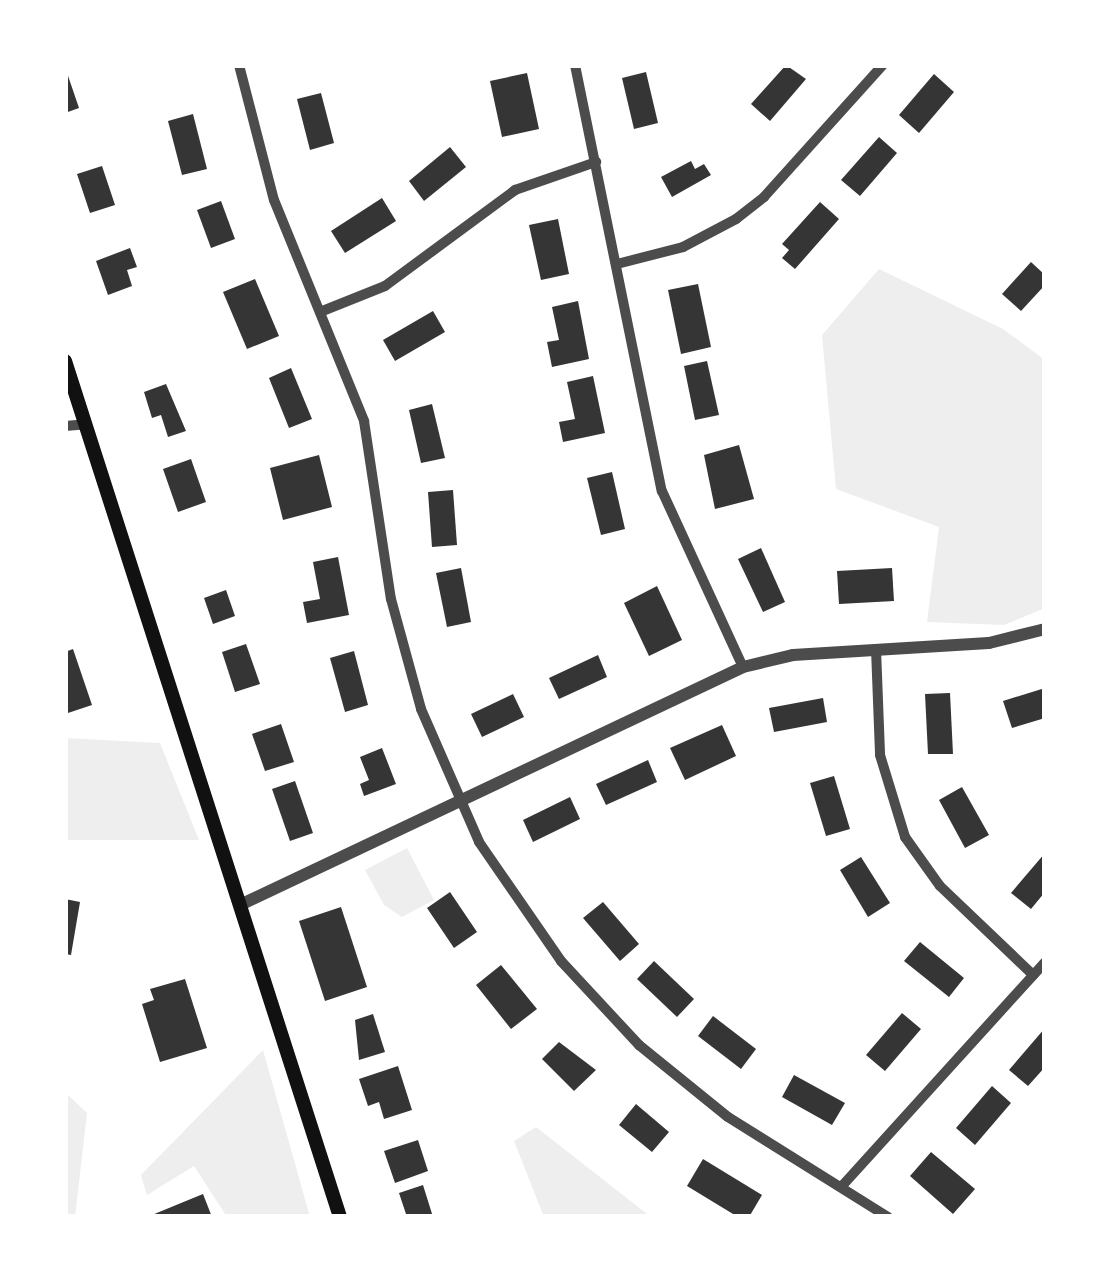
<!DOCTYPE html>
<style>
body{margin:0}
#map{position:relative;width:1110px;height:1282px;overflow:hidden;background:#fff;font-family:Rubik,sans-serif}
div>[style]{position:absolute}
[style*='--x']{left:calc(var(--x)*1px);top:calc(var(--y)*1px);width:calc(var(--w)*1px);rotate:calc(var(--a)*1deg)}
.green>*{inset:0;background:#eee}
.building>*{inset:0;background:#353535}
.minor>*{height:10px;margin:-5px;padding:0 5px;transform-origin:5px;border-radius:5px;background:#4c4c4c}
.tertiary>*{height:12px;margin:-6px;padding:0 6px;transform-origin:6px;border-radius:6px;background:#4c4c4c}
.secondary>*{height:14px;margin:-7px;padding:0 7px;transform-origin:7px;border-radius:7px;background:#111}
span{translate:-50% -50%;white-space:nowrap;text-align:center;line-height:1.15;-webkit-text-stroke:8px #fff;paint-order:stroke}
.frame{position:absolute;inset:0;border:68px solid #fff;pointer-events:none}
</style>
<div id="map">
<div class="green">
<div style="clip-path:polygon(879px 269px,1003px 329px,1045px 360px,1045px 608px,1004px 625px,927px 622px,939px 527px,836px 489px,822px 335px)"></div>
<div style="clip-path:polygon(65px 738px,160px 743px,199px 840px,65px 840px)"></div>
<div style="clip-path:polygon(407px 848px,434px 900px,402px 917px,384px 905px,365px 870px)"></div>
<div style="clip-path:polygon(263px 1050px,310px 1217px,227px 1217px,194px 1166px,147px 1195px,141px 1175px)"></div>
<div style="clip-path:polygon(65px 1092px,87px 1113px,75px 1217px,65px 1217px)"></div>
<div style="clip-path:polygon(536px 1127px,651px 1217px,544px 1217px,514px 1141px)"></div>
</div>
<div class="building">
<div style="clip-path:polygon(786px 65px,806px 79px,770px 121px,751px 104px)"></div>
<div style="clip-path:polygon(65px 67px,79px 108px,65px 113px)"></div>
<div style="clip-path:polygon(646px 72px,658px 123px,634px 129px,622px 78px)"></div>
<div style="clip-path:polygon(527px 73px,539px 129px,502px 137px,490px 81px)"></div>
<div style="clip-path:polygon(934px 74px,954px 92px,919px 133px,899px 115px)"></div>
<div style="clip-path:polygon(321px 93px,334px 143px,310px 150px,297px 99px)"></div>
<div style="clip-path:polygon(193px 114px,207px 169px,182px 175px,168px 121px)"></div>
<div style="clip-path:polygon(879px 137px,897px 153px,860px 196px,841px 180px)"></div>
<div style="clip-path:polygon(450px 147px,466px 167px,424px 201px,409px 181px)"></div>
<div style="clip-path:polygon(691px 161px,695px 169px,704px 164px,711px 175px,672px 197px,661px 177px)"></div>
<div style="clip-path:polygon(102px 166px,115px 205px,90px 213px,77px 174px)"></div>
<div style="clip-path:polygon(382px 198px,396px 221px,345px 253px,331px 231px)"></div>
<div style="clip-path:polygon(221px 201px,235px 239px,211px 248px,197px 210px)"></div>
<div style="clip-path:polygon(820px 202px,839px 219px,795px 269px,782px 258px,789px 250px,782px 244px)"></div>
<div style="clip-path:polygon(558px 219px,569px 274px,541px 280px,529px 225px)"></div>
<div style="clip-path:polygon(130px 248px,137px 267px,127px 270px,132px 286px,108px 295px,96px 261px)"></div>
<div style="clip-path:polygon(1031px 262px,1045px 275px,1045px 285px,1021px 311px,1002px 294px)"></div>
<div style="clip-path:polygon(255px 279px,279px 336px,247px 349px,223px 292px)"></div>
<div style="clip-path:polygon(698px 284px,711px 347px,681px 354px,668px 290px)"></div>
<div style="clip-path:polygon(578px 301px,589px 359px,552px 367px,547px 342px,559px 340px,552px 307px)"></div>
<div style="clip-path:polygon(433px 311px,445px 332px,395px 361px,383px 340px)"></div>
<div style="clip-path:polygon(707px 361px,719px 415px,695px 420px,684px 366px)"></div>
<div style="clip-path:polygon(291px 368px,312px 419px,289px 428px,269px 378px)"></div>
<div style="clip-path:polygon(593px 376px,605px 433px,563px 442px,559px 422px,575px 419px,567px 382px)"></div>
<div style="clip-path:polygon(166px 384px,186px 431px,168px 437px,161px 415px,152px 418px,144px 392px)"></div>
<div style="clip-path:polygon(432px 404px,445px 458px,421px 463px,409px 410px)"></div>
<div style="clip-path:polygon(739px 445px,754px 499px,715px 509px,704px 455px)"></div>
<div style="clip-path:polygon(319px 455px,332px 507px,283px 520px,270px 468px)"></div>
<div style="clip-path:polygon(191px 459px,206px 502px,178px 512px,163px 469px)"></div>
<div style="clip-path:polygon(612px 472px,625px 529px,601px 535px,587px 478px)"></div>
<div style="clip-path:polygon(453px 490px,457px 545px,432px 547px,428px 492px)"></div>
<div style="clip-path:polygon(761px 548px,785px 602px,763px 612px,738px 559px)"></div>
<div style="clip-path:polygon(338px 557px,349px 615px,307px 623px,303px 602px,320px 599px,313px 562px)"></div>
<div style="clip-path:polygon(461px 568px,471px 622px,447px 627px,436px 573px)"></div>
<div style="clip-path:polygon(892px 568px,894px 601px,839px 604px,837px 571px)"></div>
<div style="clip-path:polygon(657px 586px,682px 640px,649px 656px,624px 603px)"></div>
<div style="clip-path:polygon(226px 590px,235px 616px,213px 624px,204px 598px)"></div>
<div style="clip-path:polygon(246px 644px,260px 684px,235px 692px,222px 652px)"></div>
<div style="clip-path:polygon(73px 649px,92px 705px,65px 714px,65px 652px)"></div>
<div style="clip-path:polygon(354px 651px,368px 705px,345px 712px,330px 658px)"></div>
<div style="clip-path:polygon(598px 655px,607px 677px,559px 699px,549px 678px)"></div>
<div style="clip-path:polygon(1045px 688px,1045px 718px,1012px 728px,1003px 701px)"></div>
<div style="clip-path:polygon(950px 693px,953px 754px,928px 754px,925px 694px)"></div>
<div style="clip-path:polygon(513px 694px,524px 717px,482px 737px,471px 714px)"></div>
<div style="clip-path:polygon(823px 698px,827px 722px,774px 732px,769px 708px)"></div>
<div style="clip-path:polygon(281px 724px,294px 762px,265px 771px,252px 734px)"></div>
<div style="clip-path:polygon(722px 725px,736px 756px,685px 780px,670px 748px)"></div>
<div style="clip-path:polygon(382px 748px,396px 784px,364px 796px,360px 784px,369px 780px,360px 757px)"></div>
<div style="clip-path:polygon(648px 760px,657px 782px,606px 805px,596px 784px)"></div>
<div style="clip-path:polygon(834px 776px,850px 829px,826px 836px,810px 783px)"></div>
<div style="clip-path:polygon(295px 781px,313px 833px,290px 841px,272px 789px)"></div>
<div style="clip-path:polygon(962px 787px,989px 835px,965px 848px,939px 800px)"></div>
<div style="clip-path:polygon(570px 797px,580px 819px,533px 842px,523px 820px)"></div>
<div style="clip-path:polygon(1045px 853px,1045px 892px,1031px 909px,1011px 893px)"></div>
<div style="clip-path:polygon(861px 857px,890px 903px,868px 917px,840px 870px)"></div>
<div style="clip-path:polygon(450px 892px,477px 932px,454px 948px,427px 908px)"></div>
<div style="clip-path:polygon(65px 899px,80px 902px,71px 955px,65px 954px)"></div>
<div style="clip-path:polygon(603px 902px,639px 944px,620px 961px,583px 918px)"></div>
<div style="clip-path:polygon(341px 907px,367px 987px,325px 1001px,299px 921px)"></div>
<div style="clip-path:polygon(920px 942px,964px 978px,949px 997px,904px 961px)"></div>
<div style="clip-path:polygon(654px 961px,694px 999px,677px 1017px,637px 979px)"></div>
<div style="clip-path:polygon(501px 965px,537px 1009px,511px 1029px,476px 985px)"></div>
<div style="clip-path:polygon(185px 979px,207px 1048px,160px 1062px,142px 1004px,154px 1000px,150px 989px)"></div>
<div style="clip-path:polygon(902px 1013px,921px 1029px,885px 1071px,866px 1055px)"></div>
<div style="clip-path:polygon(373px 1014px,385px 1052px,359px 1060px,355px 1020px)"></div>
<div style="clip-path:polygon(713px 1016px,756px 1049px,741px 1069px,698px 1036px)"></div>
<div style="clip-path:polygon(1045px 1028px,1045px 1067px,1028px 1086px,1009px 1070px)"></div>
<div style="clip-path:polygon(559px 1042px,596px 1070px,574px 1091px,542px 1059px)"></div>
<div style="clip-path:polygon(398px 1066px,412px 1110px,384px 1119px,379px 1102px,368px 1106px,359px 1079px)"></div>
<div style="clip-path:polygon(794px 1075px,845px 1103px,832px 1125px,782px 1097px)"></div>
<div style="clip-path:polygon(992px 1086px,1011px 1103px,975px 1145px,956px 1128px)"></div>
<div style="clip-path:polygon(636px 1104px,669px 1132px,652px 1152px,619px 1125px)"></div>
<div style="clip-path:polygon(418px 1140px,428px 1171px,395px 1183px,384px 1151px)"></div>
<div style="clip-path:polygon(931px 1152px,975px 1189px,953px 1214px,910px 1176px)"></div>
<div style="clip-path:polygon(703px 1159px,762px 1195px,749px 1217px,738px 1217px,687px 1186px)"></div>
<div style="clip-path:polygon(423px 1185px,433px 1217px,407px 1217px,399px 1193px)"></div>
<div style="clip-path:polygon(203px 1194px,212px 1217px,147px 1217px)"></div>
</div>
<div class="minor">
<div style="--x:239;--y:65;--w:139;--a:75.5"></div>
<div style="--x:274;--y:200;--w:239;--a:67.8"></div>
<div style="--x:364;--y:421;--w:180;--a:81.4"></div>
<div style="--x:391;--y:599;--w:114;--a:74.7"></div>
<div style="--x:421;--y:709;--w:145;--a:66.4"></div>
<div style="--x:479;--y:842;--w:145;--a:55.4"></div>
<div style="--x:561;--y:961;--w:115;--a:47.1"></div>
<div style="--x:639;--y:1045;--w:114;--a:39"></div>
<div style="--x:728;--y:1117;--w:189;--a:32"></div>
<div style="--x:575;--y:65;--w:435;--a:78.5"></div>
<div style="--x:662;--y:491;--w:194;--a:65.3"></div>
<div style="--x:617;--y:264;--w:68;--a:-14.4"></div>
<div style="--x:683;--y:247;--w:60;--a:-27.8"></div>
<div style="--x:736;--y:219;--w:36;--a:-38"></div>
<div style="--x:764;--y:197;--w:178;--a:-48"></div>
<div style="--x:320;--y:312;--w:70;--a:-21.8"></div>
<div style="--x:385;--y:286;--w:162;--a:-36.4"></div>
<div style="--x:515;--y:190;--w:86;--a:-19.1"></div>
<div style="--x:65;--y:426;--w:21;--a:-5"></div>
<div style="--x:876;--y:649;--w:106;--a:87.8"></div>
<div style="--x:880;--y:755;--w:86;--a:73"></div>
<div style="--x:905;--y:837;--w:60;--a:54.5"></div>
<div style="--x:940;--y:886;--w:129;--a:43.7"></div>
<div style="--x:842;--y:1186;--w:302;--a:-47.8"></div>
</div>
<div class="tertiary">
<div style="--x:240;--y:905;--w:556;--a:-25.32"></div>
<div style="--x:743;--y:667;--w:51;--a:-13.5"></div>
<div style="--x:793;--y:655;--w:196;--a:-3.5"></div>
<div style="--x:989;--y:643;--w:58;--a:-14"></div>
</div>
<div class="secondary">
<div style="--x:65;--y:361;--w:899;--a:72.19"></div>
</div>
<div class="frame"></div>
</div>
